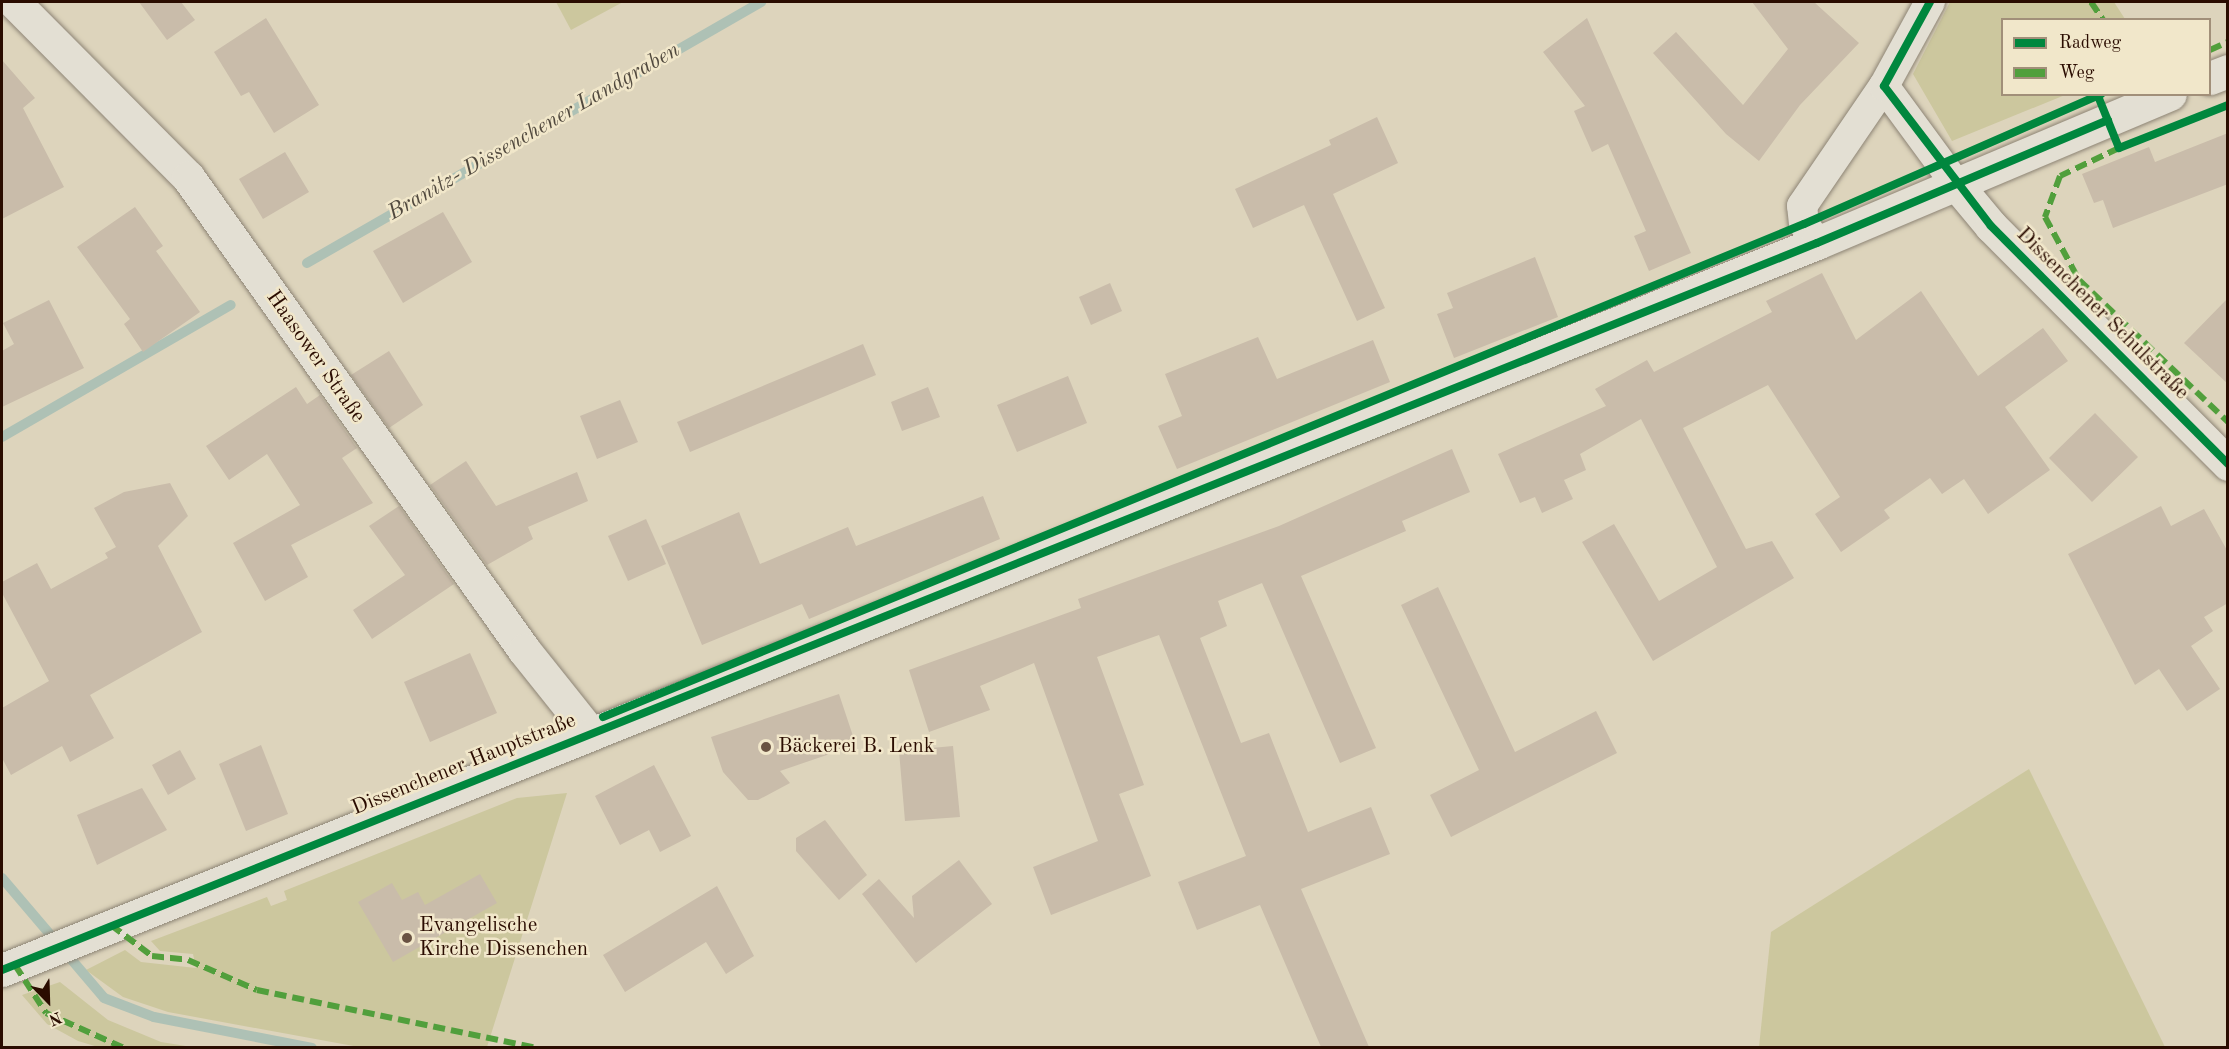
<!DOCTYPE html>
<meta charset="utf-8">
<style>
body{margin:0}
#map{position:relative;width:2229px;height:1049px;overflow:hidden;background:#ddd4bc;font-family:"Old Standard TT",serif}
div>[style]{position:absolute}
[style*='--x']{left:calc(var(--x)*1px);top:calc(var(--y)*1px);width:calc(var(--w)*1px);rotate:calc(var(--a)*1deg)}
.green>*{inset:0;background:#ccc79e}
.stream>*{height:10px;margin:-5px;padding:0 5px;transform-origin:5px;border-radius:5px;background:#aec1b5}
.building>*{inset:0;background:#c9bcaa}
.roads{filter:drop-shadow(0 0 2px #8d8475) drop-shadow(0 0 2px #8d8475)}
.minor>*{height:30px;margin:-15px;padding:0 15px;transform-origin:15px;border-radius:15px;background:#e3dfd3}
.tertiary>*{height:33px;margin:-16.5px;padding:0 16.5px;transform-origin:16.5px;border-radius:16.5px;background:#e3dfd3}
.secondary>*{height:33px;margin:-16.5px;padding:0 16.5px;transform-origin:16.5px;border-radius:16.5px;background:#e3dfd3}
.quiet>*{height:6px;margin-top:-3px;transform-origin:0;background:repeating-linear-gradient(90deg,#519f3c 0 12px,transparent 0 18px)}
.cycleway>*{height:8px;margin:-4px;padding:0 4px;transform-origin:4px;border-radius:4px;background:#00873e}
.dots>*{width:16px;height:16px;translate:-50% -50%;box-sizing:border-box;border:3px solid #f1e7ca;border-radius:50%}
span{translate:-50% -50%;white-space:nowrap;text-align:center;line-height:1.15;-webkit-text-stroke:5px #f1e7ca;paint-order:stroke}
.street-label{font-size:21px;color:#2a0c00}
.poi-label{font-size:21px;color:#2a0c00}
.left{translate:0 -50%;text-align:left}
.water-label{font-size:22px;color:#51493e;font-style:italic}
.frame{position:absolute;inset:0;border:3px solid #2a0c00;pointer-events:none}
.legend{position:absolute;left:2001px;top:18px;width:210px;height:78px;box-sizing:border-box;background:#f1e7ca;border:2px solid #a18f79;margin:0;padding:8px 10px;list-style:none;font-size:18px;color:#2a0c00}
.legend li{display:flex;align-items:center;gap:12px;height:30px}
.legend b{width:30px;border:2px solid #a18f79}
.north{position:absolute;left:18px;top:971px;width:60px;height:60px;-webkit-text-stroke:4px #f1e7ca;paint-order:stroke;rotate:157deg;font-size:16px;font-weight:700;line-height:24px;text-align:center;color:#2a0c00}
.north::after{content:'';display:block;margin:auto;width:21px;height:27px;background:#2a0c00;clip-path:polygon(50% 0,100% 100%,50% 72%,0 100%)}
</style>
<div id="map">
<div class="green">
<div style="clip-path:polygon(556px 2px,623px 2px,571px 30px)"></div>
<div style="clip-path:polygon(1950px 2px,2114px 2px,2125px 19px,2002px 20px,2002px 94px,2065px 95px,1952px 141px,1913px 74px)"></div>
<div style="clip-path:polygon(2029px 769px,2165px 1047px,1759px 1047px,1771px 932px)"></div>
<div style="clip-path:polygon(567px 793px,487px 1047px,359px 1047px,168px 1012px,123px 997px,86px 970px,125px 950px,141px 962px,196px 968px,193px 954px,160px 951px,151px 941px,267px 897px,271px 906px,287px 900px,284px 891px,517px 798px)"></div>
<div style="clip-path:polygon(60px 982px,108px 1020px,161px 1042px,192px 1047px,98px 1047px,78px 1041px,47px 1024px,22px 995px)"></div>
</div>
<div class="stream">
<div style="--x:307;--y:263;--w:524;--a:-29.89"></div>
<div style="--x:2;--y:437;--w:264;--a:-30"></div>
<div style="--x:2;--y:878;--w:157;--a:49.6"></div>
<div style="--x:104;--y:998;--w:53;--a:20.8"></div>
<div style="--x:154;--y:1017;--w:161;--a:11.1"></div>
</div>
<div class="building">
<div style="clip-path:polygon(139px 2px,181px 2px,195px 20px,167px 40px)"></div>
<div style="clip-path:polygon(1752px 2px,1814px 2px,1859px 43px,1800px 105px,1759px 161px,1726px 134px,1653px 53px,1676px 32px,1743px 105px,1788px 49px)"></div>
<div style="clip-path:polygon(266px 18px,319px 105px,274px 133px,249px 92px,241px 96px,214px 52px)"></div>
<div style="clip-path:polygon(1587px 18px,1691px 253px,1649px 271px,1634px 236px,1646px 231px,1608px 144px,1592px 152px,1574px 111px,1585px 106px,1543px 52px)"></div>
<div style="clip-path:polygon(2px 60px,35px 98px,23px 108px,64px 187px,2px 219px)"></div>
<div style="clip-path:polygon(1377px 117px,1398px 163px,1333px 194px,1385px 308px,1357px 321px,1304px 205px,1253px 228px,1235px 189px,1331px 145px,1329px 140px)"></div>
<div style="clip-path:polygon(2228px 133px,2228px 184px,2113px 228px,2103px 200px,2094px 203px,2082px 174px,2149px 147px,2155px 162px)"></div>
<div style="clip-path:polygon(285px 152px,309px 192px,263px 219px,239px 179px)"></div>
<div style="clip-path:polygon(135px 207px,163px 246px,156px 251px,200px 312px,143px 352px,124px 324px,130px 319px,77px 247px)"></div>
<div style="clip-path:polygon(443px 212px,472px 262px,403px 303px,373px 251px)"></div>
<div style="clip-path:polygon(1535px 257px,1558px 317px,1454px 358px,1437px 314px,1453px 308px,1447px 293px)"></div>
<div style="clip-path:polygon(1822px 273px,1856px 340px,1921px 291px,1978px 376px,2043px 328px,2068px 361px,2005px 407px,2050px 470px,1988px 514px,1964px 479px,1942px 494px,1930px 478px,1884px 510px,1890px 518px,1841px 552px,1815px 514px,1840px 497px,1768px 385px,1683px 428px,1746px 549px,1772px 541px,1794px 578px,1653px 661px,1582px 542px,1614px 524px,1659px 601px,1717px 567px,1641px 419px,1580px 454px,1586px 470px,1564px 480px,1573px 499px,1542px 513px,1535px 497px,1520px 503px,1498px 454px,1606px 406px,1595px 389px,1647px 360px,1654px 372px,1772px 312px,1766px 301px)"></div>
<div style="clip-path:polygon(1110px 283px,1122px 311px,1091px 325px,1079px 297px)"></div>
<div style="clip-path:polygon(2228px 298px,2228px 384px,2184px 343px)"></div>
<div style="clip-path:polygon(49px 300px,84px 368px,2px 407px,2px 351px,14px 344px,3px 323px)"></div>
<div style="clip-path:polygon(1258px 337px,1277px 379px,1373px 340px,1390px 382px,1177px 469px,1158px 426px,1182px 416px,1165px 374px)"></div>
<div style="clip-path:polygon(863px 344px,876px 375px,690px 452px,677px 422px)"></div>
<div style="clip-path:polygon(389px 351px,423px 405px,389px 428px,351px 375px)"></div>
<div style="clip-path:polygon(1068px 376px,1087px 423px,1017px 452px,997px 405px)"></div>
<div style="clip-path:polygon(296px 387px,307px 404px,320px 395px,357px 448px,342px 458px,373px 503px,291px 545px,308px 577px,265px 601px,233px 543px,300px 505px,267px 454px,229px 480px,206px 446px)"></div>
<div style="clip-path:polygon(928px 387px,940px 417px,902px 431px,891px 402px)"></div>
<div style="clip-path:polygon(620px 400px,638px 442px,597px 459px,580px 416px)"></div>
<div style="clip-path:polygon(2095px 413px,2138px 457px,2092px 502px,2049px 458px)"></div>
<div style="clip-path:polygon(1452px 449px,1470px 492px,1402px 521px,1406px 531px,1301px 576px,1376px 748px,1340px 763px,1262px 583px,1218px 601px,1227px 626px,1200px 638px,1241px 743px,1269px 733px,1308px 832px,1371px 807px,1390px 854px,1301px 889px,1369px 1047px,1321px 1047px,1260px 905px,1197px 930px,1178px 882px,1246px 856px,1159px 635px,1097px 657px,1144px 785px,1119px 794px,1151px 876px,1051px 915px,1033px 867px,1098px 841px,1034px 663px,980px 686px,990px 710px,929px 732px,909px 670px,1081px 608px,1078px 599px,1279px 526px)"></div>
<div style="clip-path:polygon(466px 461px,496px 506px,577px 472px,588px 501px,528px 527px,533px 539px,487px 565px,430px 485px)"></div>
<div style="clip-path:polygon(170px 483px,188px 516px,158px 546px,202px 632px,90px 695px,114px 738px,70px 762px,62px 746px,11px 775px,2px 758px,2px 708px,49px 681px,2px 593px,2px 582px,37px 563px,51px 589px,108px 558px,105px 553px,116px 547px,94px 508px,124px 492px)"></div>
<div style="clip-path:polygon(983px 496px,1000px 539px,809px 619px,802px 604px,702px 645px,661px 546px,739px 512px,760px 564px,848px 527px,856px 546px)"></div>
<div style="clip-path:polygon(399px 506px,454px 584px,372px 639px,353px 610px,405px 575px,369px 526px)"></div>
<div style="clip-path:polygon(2161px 506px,2171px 526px,2204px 509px,2228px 552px,2228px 603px,2204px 617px,2213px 631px,2191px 646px,2220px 689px,2187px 711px,2159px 669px,2135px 685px,2068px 554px)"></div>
<div style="clip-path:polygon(646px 519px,666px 564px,628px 581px,608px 536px)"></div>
<div style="clip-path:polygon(1438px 587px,1515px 752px,1596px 711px,1617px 753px,1451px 837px,1430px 795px,1479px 770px,1401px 605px)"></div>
<div style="clip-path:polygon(470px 653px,497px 713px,430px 742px,404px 682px)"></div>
<div style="clip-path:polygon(839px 694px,856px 745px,780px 771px,790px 783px,758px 800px,748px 800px,723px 772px,711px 737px)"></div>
<div style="clip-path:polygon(261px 745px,288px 814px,246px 831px,219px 764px)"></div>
<div style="clip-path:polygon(953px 746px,960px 817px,905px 821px,899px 751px)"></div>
<div style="clip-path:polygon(180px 750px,196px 779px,168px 795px,152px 765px)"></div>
<div style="clip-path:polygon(654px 765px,691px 836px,660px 852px,649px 830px,620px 845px,595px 796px)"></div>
<div style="clip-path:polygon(142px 788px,167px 830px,97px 865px,77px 815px)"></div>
<div style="clip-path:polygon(825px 820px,867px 875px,839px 900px,796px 851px,796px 838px)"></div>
<div style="clip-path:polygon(959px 860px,992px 904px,916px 963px,862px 894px,879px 879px,914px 918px,912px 896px)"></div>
<div style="clip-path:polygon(480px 874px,497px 903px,393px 962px,358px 902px,392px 883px,402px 900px,418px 892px,425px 905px)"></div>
<div style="clip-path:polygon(717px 886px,754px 956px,726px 974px,706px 942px,625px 992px,603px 955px)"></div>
</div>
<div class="roads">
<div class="minor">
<div style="--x:1884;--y:86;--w:122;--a:53.7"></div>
<div style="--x:1817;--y:243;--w:23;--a:-124"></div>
<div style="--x:1804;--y:224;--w:18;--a:-96"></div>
<div style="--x:1802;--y:206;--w:145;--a:-55.7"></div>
<div style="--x:1884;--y:86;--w:96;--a:-61.3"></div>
</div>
<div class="tertiary">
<div style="--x:1956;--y:184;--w:55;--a:50.2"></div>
<div style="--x:1991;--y:226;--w:336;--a:45.1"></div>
<div style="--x:2;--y:970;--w:635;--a:-21.83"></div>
</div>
<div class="secondary">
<div style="--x:14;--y:2;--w:247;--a:45.2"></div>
<div style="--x:188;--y:177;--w:580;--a:54.61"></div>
<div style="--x:524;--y:650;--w:107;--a:51.4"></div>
<div style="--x:591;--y:734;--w:1321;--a:-21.83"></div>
<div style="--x:1817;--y:243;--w:383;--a:-22.9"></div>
<div style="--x:2210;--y:78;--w:19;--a:-21"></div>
</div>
</div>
<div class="quiet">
<div style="--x:2091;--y:2;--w:22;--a:56"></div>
<div style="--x:2210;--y:50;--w:20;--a:-24"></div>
<div style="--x:2119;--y:148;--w:65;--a:154.6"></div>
<div style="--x:2060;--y:176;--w:44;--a:110.1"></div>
<div style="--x:2045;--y:217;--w:72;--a:61.6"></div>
<div style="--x:2079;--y:280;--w:206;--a:43.6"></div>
<div style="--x:111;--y:925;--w:51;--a:37.1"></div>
<div style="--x:152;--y:956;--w:36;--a:6"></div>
<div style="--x:188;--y:960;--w:75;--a:23.5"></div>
<div style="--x:257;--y:990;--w:287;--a:11.7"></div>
<div style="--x:15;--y:965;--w:57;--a:57.1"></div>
<div style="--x:46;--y:1013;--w:85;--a:24.2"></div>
</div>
<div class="cycleway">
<div style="--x:1930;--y:2;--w:96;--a:118.7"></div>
<div style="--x:1884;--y:86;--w:176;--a:52.6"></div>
<div style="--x:1991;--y:226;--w:336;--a:45.1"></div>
<div style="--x:2098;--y:96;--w:56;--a:68"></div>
<div style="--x:2119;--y:148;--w:117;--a:-21.5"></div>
<div style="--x:603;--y:717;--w:1298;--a:-22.32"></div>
<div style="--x:1804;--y:224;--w:324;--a:-23.6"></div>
<div style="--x:2;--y:970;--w:1955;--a:-21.83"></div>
<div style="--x:1817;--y:243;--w:316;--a:-22.9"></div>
</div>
<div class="dots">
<div style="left:766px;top:747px;background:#695242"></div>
<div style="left:407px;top:938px;background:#695242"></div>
</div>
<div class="street-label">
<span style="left:2102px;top:314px;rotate:45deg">Dissenchener Schulstraße</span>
<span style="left:315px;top:357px;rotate:55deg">Haasower Straße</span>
<span style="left:464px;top:765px;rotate:-22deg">Dissenchener Hauptstraße</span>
</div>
<div class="poi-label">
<span class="left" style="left:778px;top:747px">Bäckerei B. Lenk</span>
<span class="left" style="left:419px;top:938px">Evangelische<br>Kirche Dissenchen</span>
</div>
<div class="water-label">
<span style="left:534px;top:132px;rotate:-30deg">Branitz- Dissenchener Landgraben</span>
</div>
<div class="frame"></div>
<ul class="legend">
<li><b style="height:8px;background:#00873e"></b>Radweg</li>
<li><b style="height:8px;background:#519f3c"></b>Weg</li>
</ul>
<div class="north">N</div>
</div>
